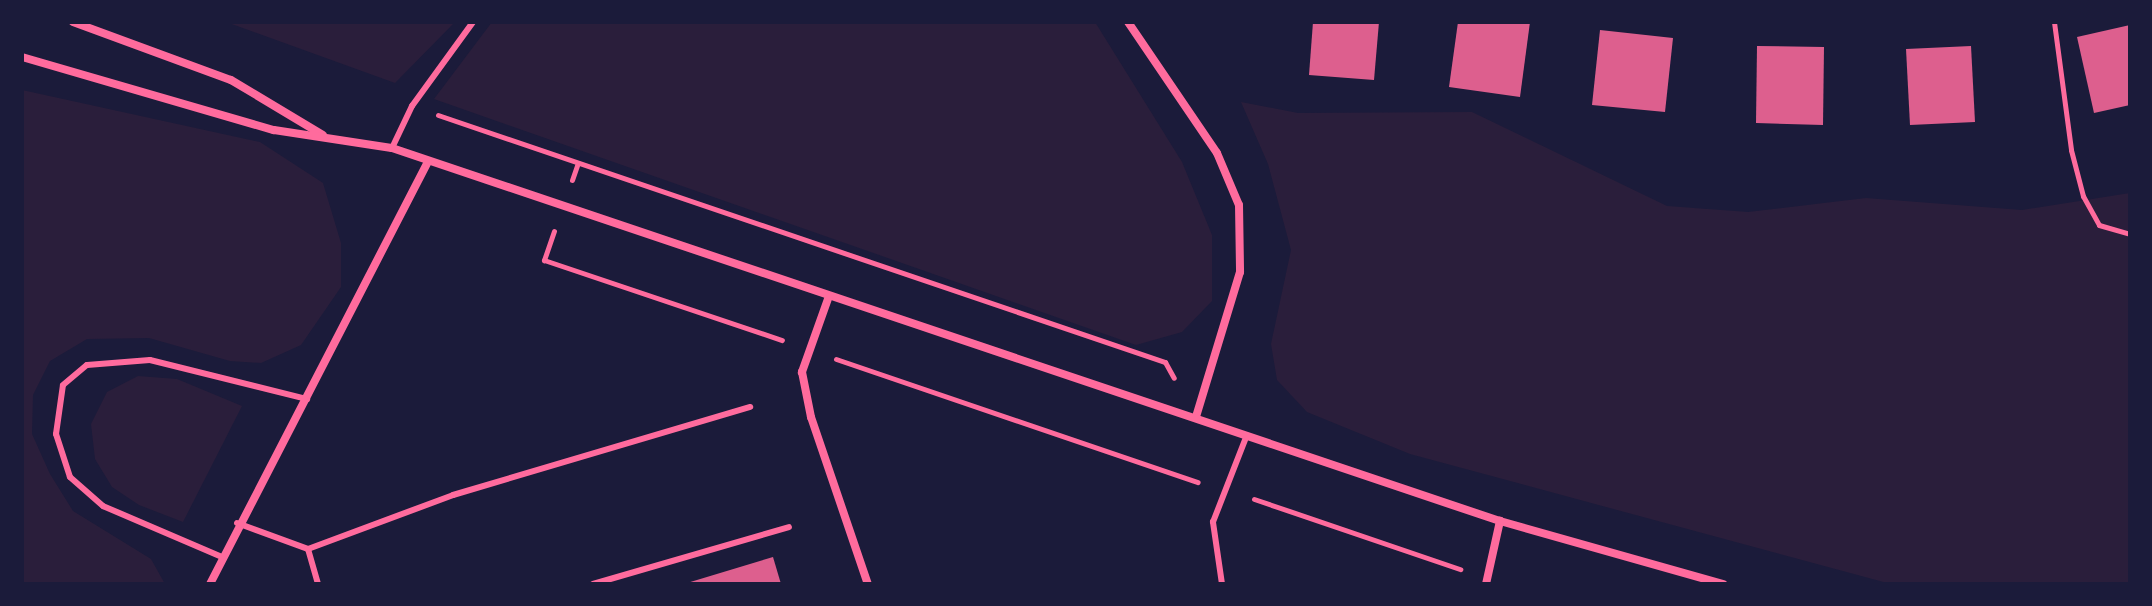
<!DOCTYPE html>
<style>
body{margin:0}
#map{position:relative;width:2152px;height:606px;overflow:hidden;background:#1b1b3a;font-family:Signika,sans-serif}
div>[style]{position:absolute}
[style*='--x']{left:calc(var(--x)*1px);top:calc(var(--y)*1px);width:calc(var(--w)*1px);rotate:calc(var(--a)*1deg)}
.green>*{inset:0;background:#2a1e3b}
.building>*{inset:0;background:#dd5f8e}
.path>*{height:5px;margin:-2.5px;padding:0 2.5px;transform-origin:2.5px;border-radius:2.5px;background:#ff6b9d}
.service>*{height:6px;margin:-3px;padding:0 3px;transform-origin:3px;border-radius:3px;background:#ff6b9d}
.minor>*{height:8px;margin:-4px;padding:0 4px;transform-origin:4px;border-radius:4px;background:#ff6b9d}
span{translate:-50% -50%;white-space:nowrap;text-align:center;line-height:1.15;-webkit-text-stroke:8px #1b1b3a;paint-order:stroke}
.frame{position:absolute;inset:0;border:24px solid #1b1b3a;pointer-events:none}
</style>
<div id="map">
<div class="green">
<div style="clip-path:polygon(226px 22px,455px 22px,395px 83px)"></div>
<div style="clip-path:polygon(492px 22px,1095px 22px,1182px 162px,1212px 235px,1212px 301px,1182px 332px,1136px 345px,434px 99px)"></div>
<div style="clip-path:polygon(22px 90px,260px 142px,323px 183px,341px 243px,341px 287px,301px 345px,261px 363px,230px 361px,149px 338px,87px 339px,50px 361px,33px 395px,32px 434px,50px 474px,73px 511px,151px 559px,165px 584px,22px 584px)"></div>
<div style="clip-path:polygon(1241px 102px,1298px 113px,1472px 112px,1667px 206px,1748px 212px,1866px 198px,2022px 210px,2130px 193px,2130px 584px,1891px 584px,1410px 454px,1307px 412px,1277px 380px,1271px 344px,1291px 250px,1268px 164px)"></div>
<div style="clip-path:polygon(138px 376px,177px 379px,242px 406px,183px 522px,139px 505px,112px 487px,95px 459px,91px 424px,107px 392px)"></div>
</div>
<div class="building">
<div style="clip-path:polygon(1313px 22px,1379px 22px,1374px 80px,1309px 75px)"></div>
<div style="clip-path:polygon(1458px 22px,1530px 22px,1520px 97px,1449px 87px)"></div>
<div style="clip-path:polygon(2130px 25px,2130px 105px,2094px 113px,2077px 37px)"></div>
<div style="clip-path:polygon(1600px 30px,1673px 38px,1665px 112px,1592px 105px)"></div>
<div style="clip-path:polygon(1757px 46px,1824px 47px,1823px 125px,1756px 123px)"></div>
<div style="clip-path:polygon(1971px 46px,1975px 122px,1910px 125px,1906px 49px)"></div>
<div style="clip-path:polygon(773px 557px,781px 584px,687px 584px,687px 583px)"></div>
</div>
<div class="path">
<div style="--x:2054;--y:22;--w:129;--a:82.4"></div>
<div style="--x:2071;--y:150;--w:48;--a:75.4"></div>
<div style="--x:2083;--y:196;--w:33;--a:61"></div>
<div style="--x:2099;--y:225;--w:32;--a:16"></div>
<div style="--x:438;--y:115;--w:768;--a:18.77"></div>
<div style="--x:1165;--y:362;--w:18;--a:61"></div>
<div style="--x:572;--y:180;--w:18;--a:-71"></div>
<div style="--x:554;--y:231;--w:31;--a:109"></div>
<div style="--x:544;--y:260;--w:251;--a:18.6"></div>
<div style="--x:836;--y:359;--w:382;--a:18.8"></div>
<div style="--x:1254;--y:499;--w:218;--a:18.8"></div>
</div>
<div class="service">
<div style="--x:392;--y:148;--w:47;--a:-64.5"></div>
<div style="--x:412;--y:106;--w:104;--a:-54"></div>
<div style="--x:237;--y:523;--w:76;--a:20.1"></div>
<div style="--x:308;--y:549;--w:36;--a:74"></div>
<div style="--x:308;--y:549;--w:155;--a:-20.4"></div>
<div style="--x:453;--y:495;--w:310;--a:-16.5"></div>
<div style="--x:222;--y:557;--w:129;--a:-156.8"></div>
<div style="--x:103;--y:506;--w:44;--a:-138.7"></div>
<div style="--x:70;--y:477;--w:45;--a:-108"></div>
<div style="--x:56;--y:434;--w:49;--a:-81.9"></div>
<div style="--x:63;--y:385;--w:31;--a:-40"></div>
<div style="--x:87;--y:365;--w:63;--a:-4.5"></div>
<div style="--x:150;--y:360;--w:162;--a:14"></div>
<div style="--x:593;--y:584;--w:204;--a:-16.2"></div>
<div style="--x:1222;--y:584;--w:63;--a:-98.3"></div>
<div style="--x:1213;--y:522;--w:93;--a:-68.7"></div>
</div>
<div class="minor">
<div style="--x:73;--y:22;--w:168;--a:20.2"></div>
<div style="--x:231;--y:80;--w:107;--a:30.9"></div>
<div style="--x:1128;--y:22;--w:158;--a:55.8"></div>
<div style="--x:1217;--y:153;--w:56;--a:67.1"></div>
<div style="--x:1239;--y:205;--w:67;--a:89.1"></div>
<div style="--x:1240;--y:272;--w:152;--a:106.9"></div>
<div style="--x:22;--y:57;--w:262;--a:16.2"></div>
<div style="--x:274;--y:130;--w:119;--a:8.7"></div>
<div style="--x:392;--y:148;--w:1169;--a:18.61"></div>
<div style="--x:1500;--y:521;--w:232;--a:15.8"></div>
<div style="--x:829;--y:296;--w:81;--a:109.6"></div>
<div style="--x:802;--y:372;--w:46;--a:78.7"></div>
<div style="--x:811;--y:417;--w:176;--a:71.2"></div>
<div style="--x:210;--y:584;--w:475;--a:-62.7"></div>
<div style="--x:1486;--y:584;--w:65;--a:-77.5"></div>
</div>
<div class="frame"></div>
</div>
